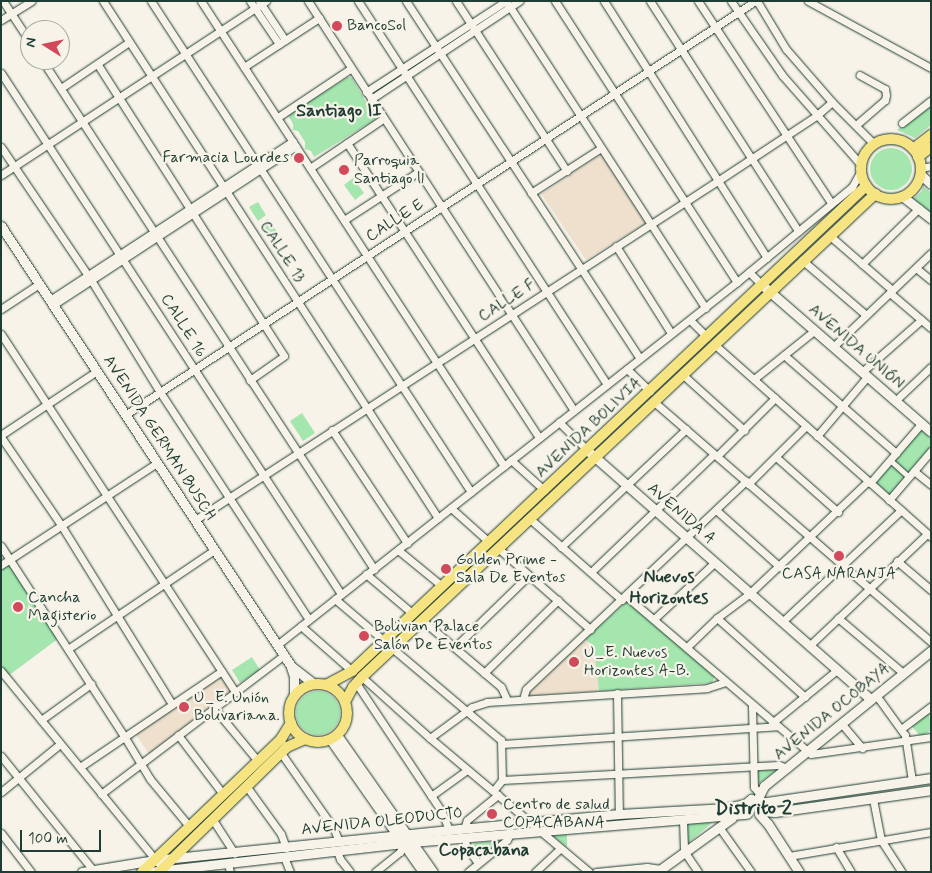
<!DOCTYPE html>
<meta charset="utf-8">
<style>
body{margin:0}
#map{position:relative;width:932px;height:873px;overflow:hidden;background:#f7f3e8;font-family:Mynerve,sans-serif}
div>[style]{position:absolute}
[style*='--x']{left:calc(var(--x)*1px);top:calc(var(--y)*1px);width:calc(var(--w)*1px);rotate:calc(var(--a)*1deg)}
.built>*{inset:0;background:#efdfcd}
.green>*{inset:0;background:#a5e5ae}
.round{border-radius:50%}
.roads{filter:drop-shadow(0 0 1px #1f3d34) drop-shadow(0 0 1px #1f3d34)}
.pedestrian>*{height:5px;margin:-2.5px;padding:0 2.5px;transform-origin:2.5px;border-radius:2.5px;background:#f7f3e8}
.minor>*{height:7px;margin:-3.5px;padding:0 3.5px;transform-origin:3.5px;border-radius:3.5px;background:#f7f3e8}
.tertiary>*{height:9px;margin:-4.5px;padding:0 4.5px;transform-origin:4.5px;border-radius:4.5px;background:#f7f3e8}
.secondary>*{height:9px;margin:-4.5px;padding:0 4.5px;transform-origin:4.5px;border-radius:4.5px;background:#f7f3e8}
.primary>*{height:10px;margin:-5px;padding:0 5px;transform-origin:5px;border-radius:5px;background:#f6e381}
.primary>.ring{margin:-5px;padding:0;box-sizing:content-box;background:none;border:10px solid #f6e381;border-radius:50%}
.dots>*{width:14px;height:14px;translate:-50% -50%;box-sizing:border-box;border:2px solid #f7f3e8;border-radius:50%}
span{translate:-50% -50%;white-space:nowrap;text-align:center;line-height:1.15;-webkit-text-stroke:4.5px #f7f3e8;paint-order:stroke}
.poi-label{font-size:16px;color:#1f3d34}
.left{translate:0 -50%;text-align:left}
.right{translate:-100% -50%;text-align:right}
.street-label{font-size:16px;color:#1f3d34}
.neighbourhood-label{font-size:18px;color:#1f3d34;font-weight:700}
.district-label{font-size:21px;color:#1f3d34;font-weight:700}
.frame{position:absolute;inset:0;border:2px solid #1f3d34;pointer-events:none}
.north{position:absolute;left:20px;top:20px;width:50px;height:50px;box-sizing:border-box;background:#f7f3e8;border:1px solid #a1aaa0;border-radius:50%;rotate:280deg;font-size:14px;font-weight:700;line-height:20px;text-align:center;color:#1f3d34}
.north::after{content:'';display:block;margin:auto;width:18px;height:22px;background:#d1495b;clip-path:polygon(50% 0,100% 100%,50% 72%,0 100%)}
.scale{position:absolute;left:20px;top:830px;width:81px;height:22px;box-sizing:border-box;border:2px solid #1f3d34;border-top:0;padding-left:6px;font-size:15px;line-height:18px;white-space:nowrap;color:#1f3d34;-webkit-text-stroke:4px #f7f3e8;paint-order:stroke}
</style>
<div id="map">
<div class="built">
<div style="clip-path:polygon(601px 154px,646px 223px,586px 260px,541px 194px)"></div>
<div style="clip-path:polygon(585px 639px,594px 648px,599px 691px,526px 696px)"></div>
<div style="clip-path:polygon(221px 677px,232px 691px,149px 754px,135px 733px)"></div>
</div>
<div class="green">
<div style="clip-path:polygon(348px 77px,352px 78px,376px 119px,314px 157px,311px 151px,305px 149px,305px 142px,298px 131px,293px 130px,293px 124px,288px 115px)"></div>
<div style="clip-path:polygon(931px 104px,931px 125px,915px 138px,897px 130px)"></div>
<div class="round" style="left:870px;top:148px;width:42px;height:42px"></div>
<div style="clip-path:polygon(353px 178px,364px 193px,355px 200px,344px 185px)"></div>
<div style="clip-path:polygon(923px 186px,931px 193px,931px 217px,912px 200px,922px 191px)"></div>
<div style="clip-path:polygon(258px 202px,266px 215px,258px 221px,249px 207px)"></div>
<div style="clip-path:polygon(268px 219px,278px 233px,270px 239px,260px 225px)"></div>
<div style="clip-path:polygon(302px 413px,315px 433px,303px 441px,290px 421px)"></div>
<div style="clip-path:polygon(919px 429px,931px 438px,931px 446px,890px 495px,874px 482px)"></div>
<div style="clip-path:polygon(11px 564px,59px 638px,8px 676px,1px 667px,1px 569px)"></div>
<div style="clip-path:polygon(625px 603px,629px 603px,715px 676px,712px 683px,599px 691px,594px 648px,585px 639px)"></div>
<div style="clip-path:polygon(252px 657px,260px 670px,240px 683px,232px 670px)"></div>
<div class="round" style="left:296px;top:691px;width:44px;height:44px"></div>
<div style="clip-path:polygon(929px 711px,931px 730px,924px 735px,919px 735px,911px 725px)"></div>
<div style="clip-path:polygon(779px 768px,755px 786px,756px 770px)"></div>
<div style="clip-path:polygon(713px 822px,687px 844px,686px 823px)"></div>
<div style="clip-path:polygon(567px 832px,567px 847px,549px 833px)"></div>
<div style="clip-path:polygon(501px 841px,482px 859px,473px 848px,474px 843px)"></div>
</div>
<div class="roads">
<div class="pedestrian">
<div style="--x:890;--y:460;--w:25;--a:42"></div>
</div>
<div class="minor">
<div style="--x:3;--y:1;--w:49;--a:56.6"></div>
<div style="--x:103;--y:1;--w:616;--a:57.06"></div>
<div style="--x:151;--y:1;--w:586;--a:56.91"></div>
<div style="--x:201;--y:1;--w:555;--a:56.91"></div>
<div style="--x:250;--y:1;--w:52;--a:56"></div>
<div style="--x:259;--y:1;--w:47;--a:56.3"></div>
<div style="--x:308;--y:1;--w:488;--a:57"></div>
<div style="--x:358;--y:1;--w:457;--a:57"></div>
<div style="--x:406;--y:1;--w:427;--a:56.8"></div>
<div style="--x:456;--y:1;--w:203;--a:56.9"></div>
<div style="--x:506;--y:1;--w:366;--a:57"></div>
<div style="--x:555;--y:1;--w:335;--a:57.1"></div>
<div style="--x:604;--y:1;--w:304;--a:57.6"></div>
<div style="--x:650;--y:1;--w:274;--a:57.2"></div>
<div style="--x:698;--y:1;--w:242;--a:56.6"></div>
<div style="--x:731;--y:1;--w:90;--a:55.4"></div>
<div style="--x:782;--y:75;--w:120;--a:48.7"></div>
<div style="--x:757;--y:1;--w:56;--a:58.9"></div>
<div style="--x:786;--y:49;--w:70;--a:49"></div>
<div style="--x:832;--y:102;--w:59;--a:45"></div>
<div style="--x:808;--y:1;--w:140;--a:28.6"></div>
<div style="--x:1;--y:20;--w:36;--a:-32"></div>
<div style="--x:42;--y:60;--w:608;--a:56.89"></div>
<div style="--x:98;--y:65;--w:345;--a:57.4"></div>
<div style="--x:284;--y:356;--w:42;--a:144.8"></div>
<div style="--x:244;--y:67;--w:90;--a:-33.2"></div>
<div style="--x:1;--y:73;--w:622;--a:56.87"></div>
<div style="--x:61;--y:88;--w:82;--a:-34.1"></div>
<div style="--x:366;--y:92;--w:167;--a:-33"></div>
<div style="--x:371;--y:99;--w:178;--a:-33.5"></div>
<div style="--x:278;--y:117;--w:87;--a:-33.7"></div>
<div style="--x:902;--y:123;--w:37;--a:-38"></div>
<div style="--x:856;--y:125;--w:38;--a:-41"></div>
<div style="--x:885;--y:100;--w:5;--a:-79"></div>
<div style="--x:886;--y:95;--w:6;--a:-99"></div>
<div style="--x:885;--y:89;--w:29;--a:-151"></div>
<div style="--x:347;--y:143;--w:352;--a:56.9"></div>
<div style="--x:1;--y:147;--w:161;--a:55.9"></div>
<div style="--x:91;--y:280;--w:132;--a:58.4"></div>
<div style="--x:160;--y:392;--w:272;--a:56.8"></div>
<div style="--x:310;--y:168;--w:89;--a:-34"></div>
<div style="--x:920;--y:168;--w:11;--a:-10"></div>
<div style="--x:1;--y:175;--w:317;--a:-33.3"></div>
<div style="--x:531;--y:193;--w:83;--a:-32.7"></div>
<div style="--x:344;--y:220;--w:88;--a:-33"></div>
<div style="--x:829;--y:235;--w:84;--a:41.1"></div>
<div style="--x:616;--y:246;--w:103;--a:57.7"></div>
<div style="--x:802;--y:260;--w:84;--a:40.7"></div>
<div style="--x:862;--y:264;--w:80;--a:-44.5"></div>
<div style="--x:916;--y:268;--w:19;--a:39"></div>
<div style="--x:749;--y:272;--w:17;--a:45"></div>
<div style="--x:890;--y:293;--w:54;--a:40.5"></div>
<div style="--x:50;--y:300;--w:290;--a:-33.2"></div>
<div style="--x:53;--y:305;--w:290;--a:-33.2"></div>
<div style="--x:1;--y:309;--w:45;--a:-33.3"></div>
<div style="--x:690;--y:320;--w:24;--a:45"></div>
<div style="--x:1;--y:334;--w:428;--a:56.8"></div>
<div style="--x:714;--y:344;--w:290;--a:41.6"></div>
<div style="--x:833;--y:347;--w:136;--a:-43.8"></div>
<div style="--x:784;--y:355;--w:149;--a:41.2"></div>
<div style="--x:627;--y:369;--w:32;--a:44"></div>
<div style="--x:862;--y:372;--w:79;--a:-41.4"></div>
<div style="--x:682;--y:374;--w:84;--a:42.1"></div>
<div style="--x:754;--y:379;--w:77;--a:-38.7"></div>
<div style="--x:653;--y:401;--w:368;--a:40.9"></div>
<div style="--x:895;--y:401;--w:50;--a:-43.4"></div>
<div style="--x:125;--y:415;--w:754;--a:-33.31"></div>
<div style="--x:559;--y:422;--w:40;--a:45"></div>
<div style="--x:332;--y:430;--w:136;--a:56.4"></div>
<div style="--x:1;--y:435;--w:115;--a:-33.7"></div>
<div style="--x:817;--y:436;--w:77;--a:-49.7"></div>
<div style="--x:1;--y:437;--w:107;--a:55.7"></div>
<div style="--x:61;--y:525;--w:211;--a:58.2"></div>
<div style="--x:717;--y:456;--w:82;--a:-45"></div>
<div style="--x:776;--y:457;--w:83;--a:41.6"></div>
<div style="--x:511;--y:460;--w:45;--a:42.3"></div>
<div style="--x:914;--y:471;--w:22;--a:39"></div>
<div style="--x:870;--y:483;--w:78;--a:-49.2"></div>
<div style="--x:748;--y:484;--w:82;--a:-45"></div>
<div style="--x:889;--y:500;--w:65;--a:-49.4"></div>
<div style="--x:451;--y:508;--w:51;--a:41.8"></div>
<div style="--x:716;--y:510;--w:86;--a:41.7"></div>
<div style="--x:529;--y:518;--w:124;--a:41.4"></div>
<div style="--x:195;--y:520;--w:625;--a:-32.98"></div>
<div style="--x:719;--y:180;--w:116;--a:-33.4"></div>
<div style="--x:816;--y:116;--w:21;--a:-41"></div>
<div style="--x:1;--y:546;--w:226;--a:57.1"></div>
<div style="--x:124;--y:736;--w:50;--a:58.8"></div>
<div style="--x:150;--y:779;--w:61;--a:50.3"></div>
<div style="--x:561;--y:547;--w:172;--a:-43.3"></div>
<div style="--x:498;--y:548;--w:123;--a:41.4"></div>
<div style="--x:398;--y:550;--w:57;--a:39.3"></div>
<div style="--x:897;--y:561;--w:45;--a:40.5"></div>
<div style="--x:1;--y:565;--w:186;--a:-33.2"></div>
<div style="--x:591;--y:572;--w:170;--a:-43.8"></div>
<div style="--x:366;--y:574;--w:60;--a:40.3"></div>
<div style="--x:626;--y:596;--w:243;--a:40.5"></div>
<div style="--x:811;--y:754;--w:121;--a:-8.1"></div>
<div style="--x:335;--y:599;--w:63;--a:40.5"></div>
<div style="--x:717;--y:618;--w:118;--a:41.9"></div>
<div style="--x:838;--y:618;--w:85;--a:40.2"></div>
<div style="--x:654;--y:619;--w:82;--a:-43"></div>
<div style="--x:422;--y:620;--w:104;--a:40.3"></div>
<div style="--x:501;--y:687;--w:14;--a:65"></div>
<div style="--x:783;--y:621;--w:162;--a:-43.2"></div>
<div style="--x:301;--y:626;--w:68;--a:41.4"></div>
<div style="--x:277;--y:645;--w:586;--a:-38.28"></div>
<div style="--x:737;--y:282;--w:149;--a:-39.6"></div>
<div style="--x:852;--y:187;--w:18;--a:-61"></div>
<div style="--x:809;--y:646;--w:163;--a:-43.5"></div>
<div style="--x:455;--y:647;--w:103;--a:-44.2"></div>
<div style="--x:687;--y:647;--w:42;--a:-44"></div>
<div style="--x:717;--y:618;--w:40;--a:-37"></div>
<div style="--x:749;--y:594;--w:164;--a:-43.5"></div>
<div style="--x:392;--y:648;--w:143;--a:40.2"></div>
<div style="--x:501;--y:740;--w:40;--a:88.6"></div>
<div style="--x:502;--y:780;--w:14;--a:129"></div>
<div style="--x:68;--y:649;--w:176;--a:-34.1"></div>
<div style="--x:1;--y:671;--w:256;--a:50.7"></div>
<div style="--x:163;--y:869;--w:4;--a:14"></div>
<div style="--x:484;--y:673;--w:104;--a:-44.6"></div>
<div style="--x:362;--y:677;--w:91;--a:41.9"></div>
<div style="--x:430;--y:738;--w:208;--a:40.1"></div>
<div style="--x:356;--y:683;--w:155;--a:56.3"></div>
<div style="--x:442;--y:812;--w:19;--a:69"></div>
<div style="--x:617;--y:693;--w:121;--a:89.1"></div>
<div style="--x:876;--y:695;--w:49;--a:54.1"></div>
<div style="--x:905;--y:735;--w:47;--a:81.3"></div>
<div style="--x:523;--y:699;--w:10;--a:-73"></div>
<div style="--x:526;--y:689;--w:303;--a:-43.4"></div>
<div style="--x:752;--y:706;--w:81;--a:88.6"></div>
<div style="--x:754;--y:787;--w:8;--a:50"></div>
<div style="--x:214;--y:708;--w:67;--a:50.4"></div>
<div style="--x:41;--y:720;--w:62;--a:-35.8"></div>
<div style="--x:772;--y:723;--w:84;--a:-39.2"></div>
<div style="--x:841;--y:723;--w:33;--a:50"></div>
<div style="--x:901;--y:729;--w:38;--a:-37"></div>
<div style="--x:178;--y:735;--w:74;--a:52.7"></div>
<div style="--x:430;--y:738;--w:52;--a:-36.4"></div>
<div style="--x:472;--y:707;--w:16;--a:-18"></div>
<div style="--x:487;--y:702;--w:220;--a:-3.6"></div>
<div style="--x:707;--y:688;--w:19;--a:-18"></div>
<div style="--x:502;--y:744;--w:276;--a:-3.7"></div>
<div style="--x:281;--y:753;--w:93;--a:55.1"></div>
<div style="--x:334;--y:829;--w:14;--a:69"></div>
<div style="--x:1;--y:756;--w:146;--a:51.1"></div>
<div style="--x:80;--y:767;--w:171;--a:-34.1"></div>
<div style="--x:502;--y:780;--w:277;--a:-3.1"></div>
<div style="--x:779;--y:765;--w:9;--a:21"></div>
<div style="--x:247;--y:787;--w:58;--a:54.1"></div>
<div style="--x:281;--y:834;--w:15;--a:70"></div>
<div style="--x:1;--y:792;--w:76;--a:-39.1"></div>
<div style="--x:101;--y:794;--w:230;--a:-37.2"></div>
<div style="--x:431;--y:796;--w:44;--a:-35.8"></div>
<div style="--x:873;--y:799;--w:42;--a:79"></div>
<div style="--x:881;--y:840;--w:38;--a:57"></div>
<div style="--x:213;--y:820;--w:40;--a:57.1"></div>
<div style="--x:683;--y:820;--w:31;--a:88"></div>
<div style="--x:684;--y:851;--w:25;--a:56"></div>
<div style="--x:719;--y:827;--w:55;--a:54.6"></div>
<div style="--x:464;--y:829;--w:9;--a:-72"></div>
<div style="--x:467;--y:820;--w:40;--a:-39"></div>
<div style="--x:1;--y:833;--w:49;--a:52.4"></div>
<div style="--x:465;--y:837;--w:9;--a:84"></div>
<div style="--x:466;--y:846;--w:21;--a:55"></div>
<div style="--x:836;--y:847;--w:29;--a:59"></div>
<div style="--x:337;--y:851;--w:9;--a:69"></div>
<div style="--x:340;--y:859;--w:16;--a:52"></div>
<div style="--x:789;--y:856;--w:144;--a:-9.6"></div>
<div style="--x:284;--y:857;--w:16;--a:68"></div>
<div style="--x:228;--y:864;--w:8;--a:76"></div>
<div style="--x:375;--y:872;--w:32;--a:-39"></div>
<div style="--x:400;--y:852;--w:9;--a:-72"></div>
<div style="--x:468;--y:872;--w:50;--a:-39.4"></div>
<div style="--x:507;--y:840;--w:9;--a:-63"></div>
<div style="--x:535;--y:872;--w:34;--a:-43"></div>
<div style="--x:596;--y:872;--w:51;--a:-5.6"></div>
<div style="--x:647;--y:867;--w:14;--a:8"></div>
</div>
<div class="tertiary">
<div style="--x:920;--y:174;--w:15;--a:42"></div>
<div style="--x:902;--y:196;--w:37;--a:38"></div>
<div style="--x:761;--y:284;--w:225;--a:41"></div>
<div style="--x:587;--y:450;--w:377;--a:41.3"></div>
<div style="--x:337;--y:735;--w:167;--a:55"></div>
<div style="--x:330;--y:739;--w:162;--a:55"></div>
<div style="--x:757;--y:800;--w:16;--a:-63"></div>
<div style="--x:764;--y:786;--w:215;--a:-39"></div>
<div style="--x:760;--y:803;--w:173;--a:-8.3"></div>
<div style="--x:761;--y:811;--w:14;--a:4"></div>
<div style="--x:775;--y:812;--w:158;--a:-8"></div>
<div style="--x:759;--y:814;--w:13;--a:48"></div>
<div style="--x:768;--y:824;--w:57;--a:57.1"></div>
<div style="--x:82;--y:872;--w:74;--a:-9.3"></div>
<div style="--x:155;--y:860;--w:296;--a:-5.8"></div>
<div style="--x:449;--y:830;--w:171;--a:-5.4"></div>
<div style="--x:619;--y:814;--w:108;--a:-3.2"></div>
<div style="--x:727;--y:808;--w:18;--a:-13"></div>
<div style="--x:745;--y:804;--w:8;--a:-40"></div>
<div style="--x:751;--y:799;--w:10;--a:24"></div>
<div style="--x:760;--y:803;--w:8;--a:83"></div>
<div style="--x:149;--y:872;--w:265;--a:-6.5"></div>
<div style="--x:412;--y:842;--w:336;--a:-4.8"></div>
<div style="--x:657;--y:872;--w:92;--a:-35.8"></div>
</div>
<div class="secondary">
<div style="--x:1;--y:226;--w:527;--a:56.61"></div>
<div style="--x:291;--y:666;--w:29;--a:38"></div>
<div style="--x:291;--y:667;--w:9;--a:72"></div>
<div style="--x:294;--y:676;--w:20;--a:90"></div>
</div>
<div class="primary">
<div class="ring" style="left:861px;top:139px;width:50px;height:50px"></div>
<div style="--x:913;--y:149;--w:23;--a:-38"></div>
<div style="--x:918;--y:157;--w:16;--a:-38"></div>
<div class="ring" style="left:289px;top:684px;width:48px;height:48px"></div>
<div style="--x:326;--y:685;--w:30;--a:-28"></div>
<div style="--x:352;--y:671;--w:707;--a:-43.34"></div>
<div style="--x:345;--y:702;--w:17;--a:-62"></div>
<div style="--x:353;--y:687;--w:13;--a:-48"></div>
<div style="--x:362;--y:677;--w:705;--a:-43.27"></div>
<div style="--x:142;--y:872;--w:192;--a:-43.7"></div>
<div style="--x:281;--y:739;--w:19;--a:-58"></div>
<div style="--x:159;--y:872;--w:179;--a:-44.3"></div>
<div style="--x:287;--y:747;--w:20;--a:-24"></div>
</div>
</div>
<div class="dots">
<div style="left:337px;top:26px;background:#d1495b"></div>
<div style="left:299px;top:158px;background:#d1495b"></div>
<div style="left:344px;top:170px;background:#d1495b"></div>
<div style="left:839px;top:556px;background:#d1495b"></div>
<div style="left:446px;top:569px;background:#d1495b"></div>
<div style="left:18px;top:607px;background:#d1495b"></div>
<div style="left:364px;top:636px;background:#d1495b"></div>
<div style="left:574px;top:662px;background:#d1495b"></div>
<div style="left:184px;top:707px;background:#d1495b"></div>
<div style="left:492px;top:814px;background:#d1495b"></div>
</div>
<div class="poi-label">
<span class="left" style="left:347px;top:26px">BancoSol</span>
<span class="right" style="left:289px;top:158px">Farmacia Lourdes</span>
<span class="left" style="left:354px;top:170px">Parroquia<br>Santiago ll</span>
<span class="left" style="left:456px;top:569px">Golden Prime -<br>Sala De Eventos</span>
<span style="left:839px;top:574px">CASA NARANJA</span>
<span class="left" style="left:28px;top:607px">Cancha<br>Magisterio</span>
<span class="left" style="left:374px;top:636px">Bolivian Palace<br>Salón De Eventos</span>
<span class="left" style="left:584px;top:662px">U_E. Nuevos<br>Horizontes A-B.</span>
<span class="left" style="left:194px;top:707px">U_E. Unión<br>Bolivariana.</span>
<span class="left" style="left:503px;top:814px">Centro de salud<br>COPACABANA</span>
</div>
<div class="street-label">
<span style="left:395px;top:221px;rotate:-33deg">CALLE E</span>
<span style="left:282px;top:252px;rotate:57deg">CALLE 13</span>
<span style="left:507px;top:301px;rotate:-33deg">CALLE F</span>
<span style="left:183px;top:326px;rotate:58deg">CALLE 16</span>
<span style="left:856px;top:347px;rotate:41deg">AVENIDA UNIÓN</span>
<span style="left:589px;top:428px;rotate:-43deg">AVENIDA BOLIVIA</span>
<span style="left:159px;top:438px;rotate:57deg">AVENIDA GERMAN BUSCH</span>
<span style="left:681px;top:514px;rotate:41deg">AVENIDA A</span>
<span style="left:832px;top:712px;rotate:-39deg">AVENIDA OCOBAYA</span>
<span style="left:382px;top:822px;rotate:-6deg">AVENIDA OLEODUCTO</span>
</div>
<div class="neighbourhood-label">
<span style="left:339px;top:111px">Santiago II</span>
<span style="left:669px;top:588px">Nuevos<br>Horizontes</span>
<span style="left:484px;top:850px">Copacabana</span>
</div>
<div class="district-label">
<span style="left:753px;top:808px">Distrito 2</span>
</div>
<div class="frame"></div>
<div class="north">N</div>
<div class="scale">100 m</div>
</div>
